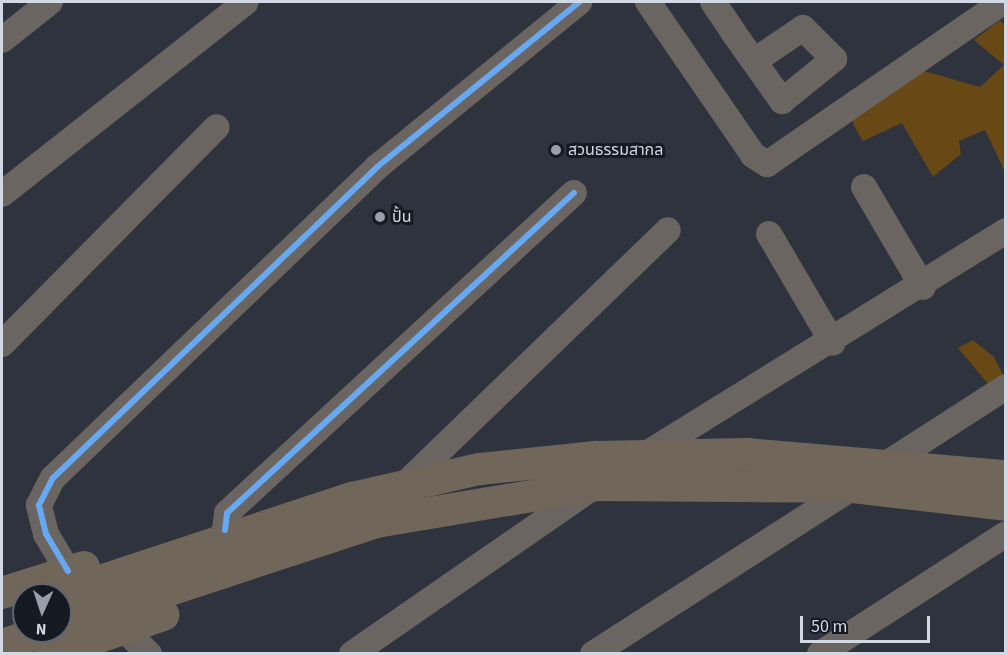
<!DOCTYPE html>
<meta charset="utf-8">
<style>
body{margin:0}
#map{position:relative;width:1007px;height:655px;overflow:hidden;background:#2f333e;font-family:"Source Sans 3","Noto Sans Thai",sans-serif}
div>[style]{position:absolute}
[style*='--x']{left:calc(var(--x)*1px);top:calc(var(--y)*1px);width:calc(var(--w)*1px);rotate:calc(var(--a)*1deg)}
.green>*{inset:0;background:#684815}
.minor>*{height:26px;margin:-13px;padding:0 13px;transform-origin:13px;border-radius:13px;background:#6a6560}
.major>*{height:32px;margin:-16px;padding:0 16px;transform-origin:16px;border-radius:16px;background:#70665a}
.cycleway>*{height:6px;margin:-3px;padding:0 3px;transform-origin:3px;border-radius:3px;background:#66a8f1}
.dots>*{width:16px;height:16px;translate:-50% -50%;box-sizing:border-box;border:3px solid #151922;border-radius:50%}
span{translate:-50% -50%;white-space:nowrap;text-align:center;line-height:1.15;-webkit-text-stroke:6px #151922;paint-order:stroke}
.poi-label{font-size:16px;color:#d3d8e5}
.left{translate:0 -50%;text-align:left}
.frame{position:absolute;inset:0;border:3px solid #d3d8e5;pointer-events:none}
.north{position:absolute;left:12px;top:583px;width:60px;height:60px;box-sizing:border-box;background:#151922;border:2px solid #616570;border-radius:50%;rotate:183deg;font-size:16px;font-weight:700;line-height:24px;text-align:center;color:#d3d8e5}
.north::after{content:'';display:block;margin:auto;width:21px;height:27px;background:#9a9eab;clip-path:polygon(50% 0,100% 100%,50% 72%,0 100%)}
.scale{position:absolute;left:800px;top:616px;width:130px;height:27px;box-sizing:border-box;border:3px solid #d3d8e5;border-top:0;padding-left:8px;font-size:18px;line-height:21px;white-space:nowrap;color:#d3d8e5;-webkit-text-stroke:4px #151922;paint-order:stroke}
</style>
<div id="map">
<div class="green">
<div style="clip-path:polygon(1000px 20px,1006px 27px,1005px 172px,985px 130px,959px 141px,961px 154px,933px 177px,902px 123px,863px 141px,853px 124px,853px 105px,924px 71px,980px 87px,1004px 65px,974px 40px)"></div>
<div style="clip-path:polygon(973px 340px,994px 357px,1003px 375px,989px 385px,958px 348px)"></div>
</div>
<div class="minor">
<div style="--x:648;--y:2;--w:186;--a:55.5"></div>
<div style="--x:753;--y:155;--w:17;--a:33"></div>
<div style="--x:767;--y:164;--w:286;--a:-34.5"></div>
<div style="--x:713;--y:2;--w:36;--a:56"></div>
<div style="--x:733;--y:32;--w:85;--a:54.6"></div>
<div style="--x:782;--y:101;--w:67;--a:-38.9"></div>
<div style="--x:834;--y:59;--w:44;--a:-135"></div>
<div style="--x:803;--y:28;--w:59;--a:146"></div>
<div style="--x:2;--y:40;--w:61;--a:-38.4"></div>
<div style="--x:864;--y:187;--w:116;--a:59.5"></div>
<div style="--x:2;--y:194;--w:310;--a:-38.2"></div>
<div style="--x:769;--y:234;--w:126;--a:59.6"></div>
<div style="--x:2;--y:344;--w:305;--a:-45.3"></div>
<div style="--x:643;--y:456;--w:427;--a:-31.8"></div>
<div style="--x:888;--y:463;--w:140;--a:-32.8"></div>
<div style="--x:403;--y:486;--w:368;--a:-44"></div>
<div style="--x:225;--y:530;--w:17;--a:-83"></div>
<div style="--x:227;--y:513;--w:472;--a:-42.7"></div>
<div style="--x:68;--y:571;--w:43;--a:-120.7"></div>
<div style="--x:46;--y:534;--w:30;--a:-104"></div>
<div style="--x:39;--y:505;--w:30;--a:-63"></div>
<div style="--x:53;--y:478;--w:449;--a:-43.8"></div>
<div style="--x:377;--y:167;--w:261;--a:-39.2"></div>
<div style="--x:123;--y:628;--w:37;--a:45"></div>
<div style="--x:352;--y:654;--w:293;--a:-34.7"></div>
<div style="--x:593;--y:654;--w:309;--a:-32.7"></div>
<div style="--x:820;--y:654;--w:221;--a:-32.8"></div>
</div>
<div class="major">
<div style="--x:2;--y:593;--w:86;--a:-17.6"></div>
<div style="--x:58;--y:595;--w:310;--a:-18.3"></div>
<div style="--x:352;--y:498;--w:131;--a:-12.8"></div>
<div style="--x:480;--y:469;--w:116;--a:-6"></div>
<div style="--x:595;--y:457;--w:152;--a:-1.1"></div>
<div style="--x:747;--y:454;--w:260;--a:4.9"></div>
<div style="--x:60;--y:626;--w:333;--a:-18.2"></div>
<div style="--x:376;--y:522;--w:223;--a:-9.5"></div>
<div style="--x:596;--y:485;--w:257;--a:0.4"></div>
<div style="--x:853;--y:487;--w:154;--a:6.7"></div>
<div style="--x:2;--y:645;--w:45;--a:-18"></div>
<div style="--x:50;--y:654;--w:120;--a:-19"></div>
</div>
<div class="cycleway">
<div style="--x:225;--y:530;--w:17;--a:-83"></div>
<div style="--x:227;--y:513;--w:472;--a:-42.7"></div>
<div style="--x:68;--y:571;--w:43;--a:-120.7"></div>
<div style="--x:46;--y:534;--w:30;--a:-104"></div>
<div style="--x:39;--y:505;--w:30;--a:-63"></div>
<div style="--x:53;--y:478;--w:449;--a:-43.8"></div>
<div style="--x:377;--y:167;--w:261;--a:-39.2"></div>
</div>
<div class="dots">
<div style="left:556px;top:150px;background:#9a9eab"></div>
<div style="left:380px;top:217px;background:#9a9eab"></div>
</div>
<div class="poi-label">
<span class="left" style="left:568px;top:150px">สวนธรรมสากล</span>
<span class="left" style="left:392px;top:217px">ปั้น</span>
</div>
<div class="frame"></div>
<div class="north">N</div>
<div class="scale">50 m</div>
</div>
